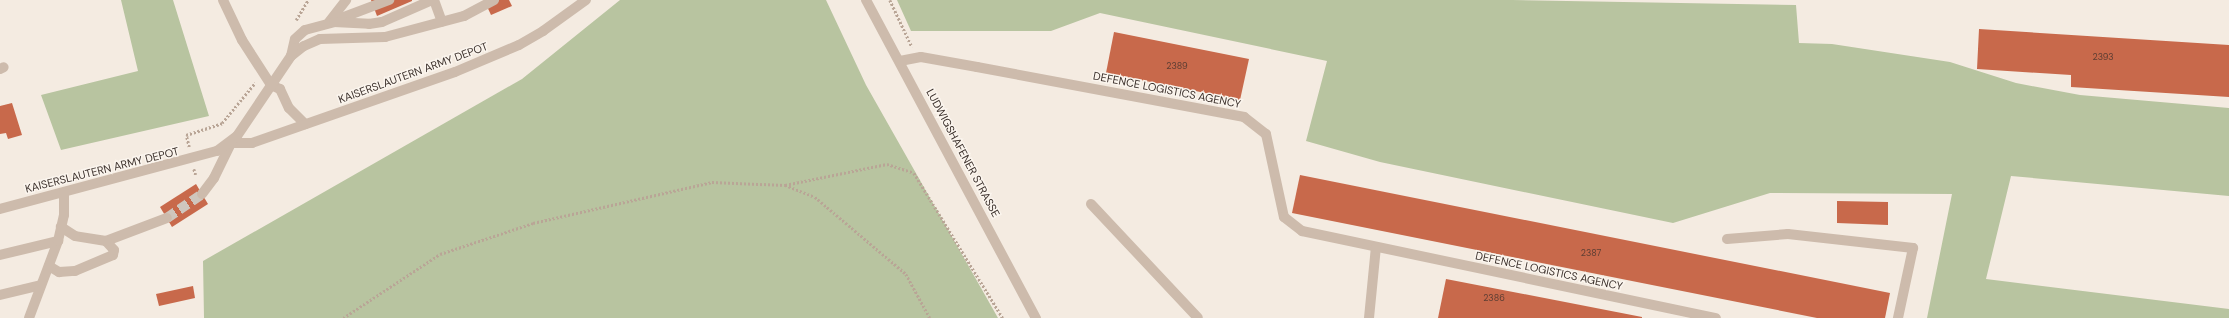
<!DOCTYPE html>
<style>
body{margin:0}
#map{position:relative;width:2229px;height:318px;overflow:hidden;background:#f4ebe1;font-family:"DM Sans",sans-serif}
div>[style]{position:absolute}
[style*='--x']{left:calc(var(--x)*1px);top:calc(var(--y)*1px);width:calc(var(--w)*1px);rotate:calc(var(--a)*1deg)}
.green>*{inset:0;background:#b8c4a0}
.building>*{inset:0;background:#c8694b}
.minor-tunnel>*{height:10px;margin-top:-5px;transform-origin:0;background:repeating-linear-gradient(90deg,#cfc6bd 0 10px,transparent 0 15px)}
.path>*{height:2.5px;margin-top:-1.25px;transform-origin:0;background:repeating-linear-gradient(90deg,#b9a596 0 2px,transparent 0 4px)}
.minor>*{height:10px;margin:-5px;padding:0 5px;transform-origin:5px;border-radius:5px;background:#cdbbac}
span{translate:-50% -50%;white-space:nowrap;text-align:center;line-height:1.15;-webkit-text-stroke:3px #fbf5ee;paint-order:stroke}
.number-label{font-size:9px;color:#5e3e33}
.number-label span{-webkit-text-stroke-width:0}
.street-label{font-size:11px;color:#3b302b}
</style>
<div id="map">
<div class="green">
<div style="clip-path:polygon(121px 0,173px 0,209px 116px,61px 150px,41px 95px,138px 71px)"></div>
<div style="clip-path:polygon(620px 0,826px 0,866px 85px,998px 318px,204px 318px,203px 261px,522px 79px)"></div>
<div style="clip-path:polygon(897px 0,1512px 0,1796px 5px,1799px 43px,1832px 44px,1950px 62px,2016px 83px,2080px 95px,2229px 108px,2229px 196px,2011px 176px,1986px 279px,2229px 309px,2229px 318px,1927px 318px,1952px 194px,1770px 193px,1673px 223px,1380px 162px,1306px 141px,1327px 61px,1100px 13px,1051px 31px,911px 31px)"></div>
</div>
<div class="building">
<div style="clip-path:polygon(371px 0,412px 0,412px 1px,377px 16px)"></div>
<div style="clip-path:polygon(484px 0,509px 0,512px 6px,491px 15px)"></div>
<div style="clip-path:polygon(1979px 29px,2229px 45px,2229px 97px,2071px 87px,2071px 75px,1977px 69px)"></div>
<div style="clip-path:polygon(1114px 32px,1249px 59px,1240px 100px,1106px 73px)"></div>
<div style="clip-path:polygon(12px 103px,22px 135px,8px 139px,6px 133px,0 134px,0 106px)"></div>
<div style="clip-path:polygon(1300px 175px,1890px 293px,1885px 318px,1817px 318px,1292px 213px)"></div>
<div style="clip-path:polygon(196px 184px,208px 204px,172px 227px,160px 207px)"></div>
<div style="clip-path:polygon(1837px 201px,1888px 202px,1888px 225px,1837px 223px)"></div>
<div style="clip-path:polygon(1446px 279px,1642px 317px,1642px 318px,1438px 318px)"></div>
<div style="clip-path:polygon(193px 286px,195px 298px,159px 306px,156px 294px)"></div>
</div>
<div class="minor-tunnel">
<div style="--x:167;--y:218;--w:42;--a:-34.4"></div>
</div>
<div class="path">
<div style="--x:890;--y:0;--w:52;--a:64.9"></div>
<div style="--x:296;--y:20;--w:23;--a:-59"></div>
<div style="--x:189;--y:147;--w:12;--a:-104"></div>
<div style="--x:186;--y:135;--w:38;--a:-18"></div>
<div style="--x:222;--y:123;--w:52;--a:-50.5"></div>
<div style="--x:194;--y:169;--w:6;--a:72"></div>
<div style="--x:785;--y:185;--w:32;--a:22"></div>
<div style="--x:815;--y:197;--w:119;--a:40.2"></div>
<div style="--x:906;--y:274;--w:50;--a:61.4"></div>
<div style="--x:343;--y:318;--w:116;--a:-33.4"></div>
<div style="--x:440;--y:254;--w:98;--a:-18.4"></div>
<div style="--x:533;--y:223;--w:184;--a:-12.9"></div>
<div style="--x:712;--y:182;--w:73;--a:2.4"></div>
<div style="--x:785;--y:185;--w:104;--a:-11.6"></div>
<div style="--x:887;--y:164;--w:28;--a:18"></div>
<div style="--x:914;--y:173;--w:170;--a:58.5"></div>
</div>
<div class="minor">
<div style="--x:223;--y:0;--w:44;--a:64.6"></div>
<div style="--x:242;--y:40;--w:54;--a:57.2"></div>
<div style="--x:271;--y:85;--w:10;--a:24"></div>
<div style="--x:280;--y:89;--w:21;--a:65"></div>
<div style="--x:289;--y:108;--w:23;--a:45"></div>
<div style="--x:434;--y:0;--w:23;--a:70"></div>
<div style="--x:866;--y:0;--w:361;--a:61.9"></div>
<div style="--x:336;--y:20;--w:57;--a:-20.7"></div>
<div style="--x:329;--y:22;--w:28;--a:-52"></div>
<div style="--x:291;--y:56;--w:16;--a:-38"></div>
<div style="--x:304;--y:46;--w:17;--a:-24"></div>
<div style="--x:320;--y:39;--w:65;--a:-1.8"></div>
<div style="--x:385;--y:37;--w:82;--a:-14.9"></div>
<div style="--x:464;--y:16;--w:34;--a:-28"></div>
<div style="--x:900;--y:61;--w:21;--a:-11"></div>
<div style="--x:921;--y:57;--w:57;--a:10.1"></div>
<div style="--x:977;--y:67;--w:272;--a:10.6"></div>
<div style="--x:1244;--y:117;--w:28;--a:38"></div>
<div style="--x:1266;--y:134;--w:85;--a:77.8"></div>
<div style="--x:1284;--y:217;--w:23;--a:38"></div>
<div style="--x:1302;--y:231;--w:423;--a:11.9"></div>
<div style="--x:0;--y:69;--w:4;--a:-27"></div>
<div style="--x:202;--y:194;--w:20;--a:-53"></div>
<div style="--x:214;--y:178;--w:39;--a:-64"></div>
<div style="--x:231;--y:143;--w:21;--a:0"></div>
<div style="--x:252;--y:143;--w:215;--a:-19.3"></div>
<div style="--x:455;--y:72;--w:69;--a:-22.9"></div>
<div style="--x:519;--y:45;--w:28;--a:-30"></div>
<div style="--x:543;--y:31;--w:53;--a:-35.8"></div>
<div style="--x:1091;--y:204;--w:156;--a:46.8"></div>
<div style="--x:0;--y:209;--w:225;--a:-15"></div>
<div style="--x:217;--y:151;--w:25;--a:-37"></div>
<div style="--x:237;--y:136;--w:97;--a:-56"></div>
<div style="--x:291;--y:56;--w:17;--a:-77"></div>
<div style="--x:295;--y:39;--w:13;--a:-42"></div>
<div style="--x:305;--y:30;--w:30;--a:-15"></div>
<div style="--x:334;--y:22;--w:35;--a:3"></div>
<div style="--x:369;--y:24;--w:13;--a:-9"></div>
<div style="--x:382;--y:22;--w:55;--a:-23.7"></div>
<div style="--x:1727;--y:239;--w:61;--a:-4.7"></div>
<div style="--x:1788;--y:234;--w:126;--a:6.4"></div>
<div style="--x:1913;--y:248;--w:72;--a:102.1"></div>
<div style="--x:106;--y:241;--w:65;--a:-20.7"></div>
<div style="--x:0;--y:255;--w:60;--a:-13.6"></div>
<div style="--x:49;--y:266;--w:12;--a:31"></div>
<div style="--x:59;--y:272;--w:16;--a:-4"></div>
<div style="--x:75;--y:271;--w:41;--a:-22.8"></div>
<div style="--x:113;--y:255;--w:5;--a:-79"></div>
<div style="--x:114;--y:250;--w:12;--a:-132"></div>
<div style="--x:106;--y:241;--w:31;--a:-171"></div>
<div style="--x:75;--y:236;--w:17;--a:-147"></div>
<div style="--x:0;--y:295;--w:42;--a:-13.7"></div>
<div style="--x:29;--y:318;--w:82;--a:-69.4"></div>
<div style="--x:58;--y:241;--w:27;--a:-77"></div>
<div style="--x:64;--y:215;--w:22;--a:-90"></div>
<div style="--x:1369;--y:318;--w:71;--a:-84.4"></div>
</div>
<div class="number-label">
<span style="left:2103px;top:57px">2393</span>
<span style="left:1177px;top:66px">2389</span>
<span style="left:1591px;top:253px">2387</span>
<span style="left:1494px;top:298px">2386</span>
</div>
<div class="street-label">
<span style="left:413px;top:73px;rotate:-20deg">KAISERSLAUTERN ARMY DEPOT</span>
<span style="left:1167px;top:90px;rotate:11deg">DEFENCE LOGISTICS AGENCY</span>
<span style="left:963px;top:153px;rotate:62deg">LUDWIGSHAFENER STRASSE</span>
<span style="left:102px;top:170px;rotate:-14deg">KAISERSLAUTERN ARMY DEPOT</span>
<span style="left:1549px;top:271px;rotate:12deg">DEFENCE LOGISTICS AGENCY</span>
</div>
</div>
